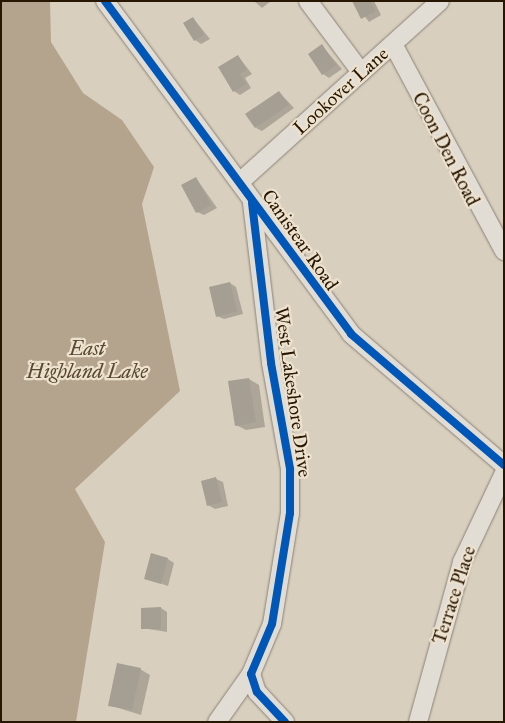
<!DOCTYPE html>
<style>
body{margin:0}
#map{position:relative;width:505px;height:723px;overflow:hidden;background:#d9cfbf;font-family:"IM FELL Great Primer",serif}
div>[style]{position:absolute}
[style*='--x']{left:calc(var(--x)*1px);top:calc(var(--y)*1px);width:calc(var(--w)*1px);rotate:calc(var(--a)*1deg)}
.water>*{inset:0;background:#b4a48d}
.shadow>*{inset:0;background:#0003}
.building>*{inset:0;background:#a59e92}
.roads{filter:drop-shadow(0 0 1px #8a8276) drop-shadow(0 0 1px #8a8276)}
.minor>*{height:18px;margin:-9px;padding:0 9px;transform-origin:9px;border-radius:9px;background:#e2ddd4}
.cycleway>*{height:8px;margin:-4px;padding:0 4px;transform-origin:4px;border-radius:4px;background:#0057b8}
span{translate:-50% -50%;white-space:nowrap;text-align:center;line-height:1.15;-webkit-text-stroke:4.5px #ede2ce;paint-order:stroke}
.street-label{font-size:19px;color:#271602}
.water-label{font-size:20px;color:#594831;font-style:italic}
.frame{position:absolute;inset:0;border:2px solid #271602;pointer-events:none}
</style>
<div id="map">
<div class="water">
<div style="clip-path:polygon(1px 1px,50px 1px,51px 42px,83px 93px,122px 120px,154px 167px,142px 204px,180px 391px,75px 489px,105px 542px,76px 722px,1px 722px)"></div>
</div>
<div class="shadow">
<div style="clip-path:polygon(254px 1px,271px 1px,262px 8px)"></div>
<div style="clip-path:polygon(353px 1px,374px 1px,381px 15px,369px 22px)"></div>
<div style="clip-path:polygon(193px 18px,210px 39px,201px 44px,195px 40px)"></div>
<div style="clip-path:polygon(322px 46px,342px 69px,329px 78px,323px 74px)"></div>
<div style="clip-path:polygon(238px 56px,252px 74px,245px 78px,251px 88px,240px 95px,234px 91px)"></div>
<div style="clip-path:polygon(279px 92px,294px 108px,262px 131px,256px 128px)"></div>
<div style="clip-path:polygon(196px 178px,217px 208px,204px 215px,197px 212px)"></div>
<div style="clip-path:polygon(230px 283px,236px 287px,243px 314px,224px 319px,217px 316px)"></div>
<div style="clip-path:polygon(249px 379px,259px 385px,265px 427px,246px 430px,236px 425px)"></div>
<div style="clip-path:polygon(216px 479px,223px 482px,228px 506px,215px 509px,208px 505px)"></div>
<div style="clip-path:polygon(168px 559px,174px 563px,168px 586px,145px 578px)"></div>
<div style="clip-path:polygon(161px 608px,167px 612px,167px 632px,142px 628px)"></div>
<div style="clip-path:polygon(140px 669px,150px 675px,141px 715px,109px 705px)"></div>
</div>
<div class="building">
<div style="clip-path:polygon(352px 1px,370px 1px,376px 11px,361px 19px)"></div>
<div style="clip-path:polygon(193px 17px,204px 35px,194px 41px,183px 23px)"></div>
<div style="clip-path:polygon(322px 44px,336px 65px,322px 75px,308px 54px)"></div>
<div style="clip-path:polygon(238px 55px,247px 70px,240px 74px,246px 84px,233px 92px,218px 67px)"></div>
<div style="clip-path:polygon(279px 91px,289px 105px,255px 128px,245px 114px)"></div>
<div style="clip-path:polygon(196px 177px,211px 205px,196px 213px,181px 185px)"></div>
<div style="clip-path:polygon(230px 282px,237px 311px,216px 317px,209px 287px)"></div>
<div style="clip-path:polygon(249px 378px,256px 422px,235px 426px,228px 381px)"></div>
<div style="clip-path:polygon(216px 477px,222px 502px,207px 506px,201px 481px)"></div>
<div style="clip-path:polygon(151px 553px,168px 558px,161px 584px,144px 579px)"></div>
<div style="clip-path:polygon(161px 607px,161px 629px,141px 629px,141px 608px)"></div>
<div style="clip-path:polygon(117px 663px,141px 668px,132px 710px,108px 706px)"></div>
</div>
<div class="roads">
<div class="minor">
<div style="--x:105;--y:1;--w:414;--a:53.5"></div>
<div style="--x:351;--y:334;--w:201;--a:40.6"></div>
<div style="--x:308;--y:1;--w:89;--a:53.3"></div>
<div style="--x:393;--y:44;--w:235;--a:61.8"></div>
<div style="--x:241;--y:181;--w:268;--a:-42.1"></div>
<div style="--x:252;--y:203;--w:161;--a:83.2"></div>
<div style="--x:271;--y:363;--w:108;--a:79.8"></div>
<div style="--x:290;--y:469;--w:44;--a:90"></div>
<div style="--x:290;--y:513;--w:112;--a:99.2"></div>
<div style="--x:272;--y:624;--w:54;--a:112.8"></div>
<div style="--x:251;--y:674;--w:19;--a:72"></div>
<div style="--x:257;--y:692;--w:41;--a:47"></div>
<div style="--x:217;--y:722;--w:59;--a:-54.7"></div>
<div style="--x:418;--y:722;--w:166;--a:-74.6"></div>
<div style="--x:462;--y:562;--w:98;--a:-64.7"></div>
</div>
</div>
<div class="cycleway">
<div style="--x:105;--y:1;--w:414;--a:53.5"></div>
<div style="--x:351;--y:334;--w:201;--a:40.6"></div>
<div style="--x:252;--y:203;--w:161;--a:83.2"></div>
<div style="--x:271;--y:363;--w:108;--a:79.8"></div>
<div style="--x:290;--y:469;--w:44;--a:90"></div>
<div style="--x:290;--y:513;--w:112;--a:99.2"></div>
<div style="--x:272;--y:624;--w:54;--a:112.8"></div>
<div style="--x:251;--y:674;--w:19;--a:72"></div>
<div style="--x:257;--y:692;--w:41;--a:47"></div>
</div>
<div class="street-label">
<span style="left:341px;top:91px;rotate:-42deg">Lookover Lane</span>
<span style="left:446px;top:149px;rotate:63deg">Coon Den Road</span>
<span style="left:300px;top:240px;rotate:55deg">Canistear Road</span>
<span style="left:293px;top:392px;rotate:82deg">West Lakeshore Drive</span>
<span style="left:454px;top:595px;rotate:-72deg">Terrace Place</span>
</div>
<div class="water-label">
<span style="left:87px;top:360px">East<br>Highland Lake</span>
</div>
<div class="frame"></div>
</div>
